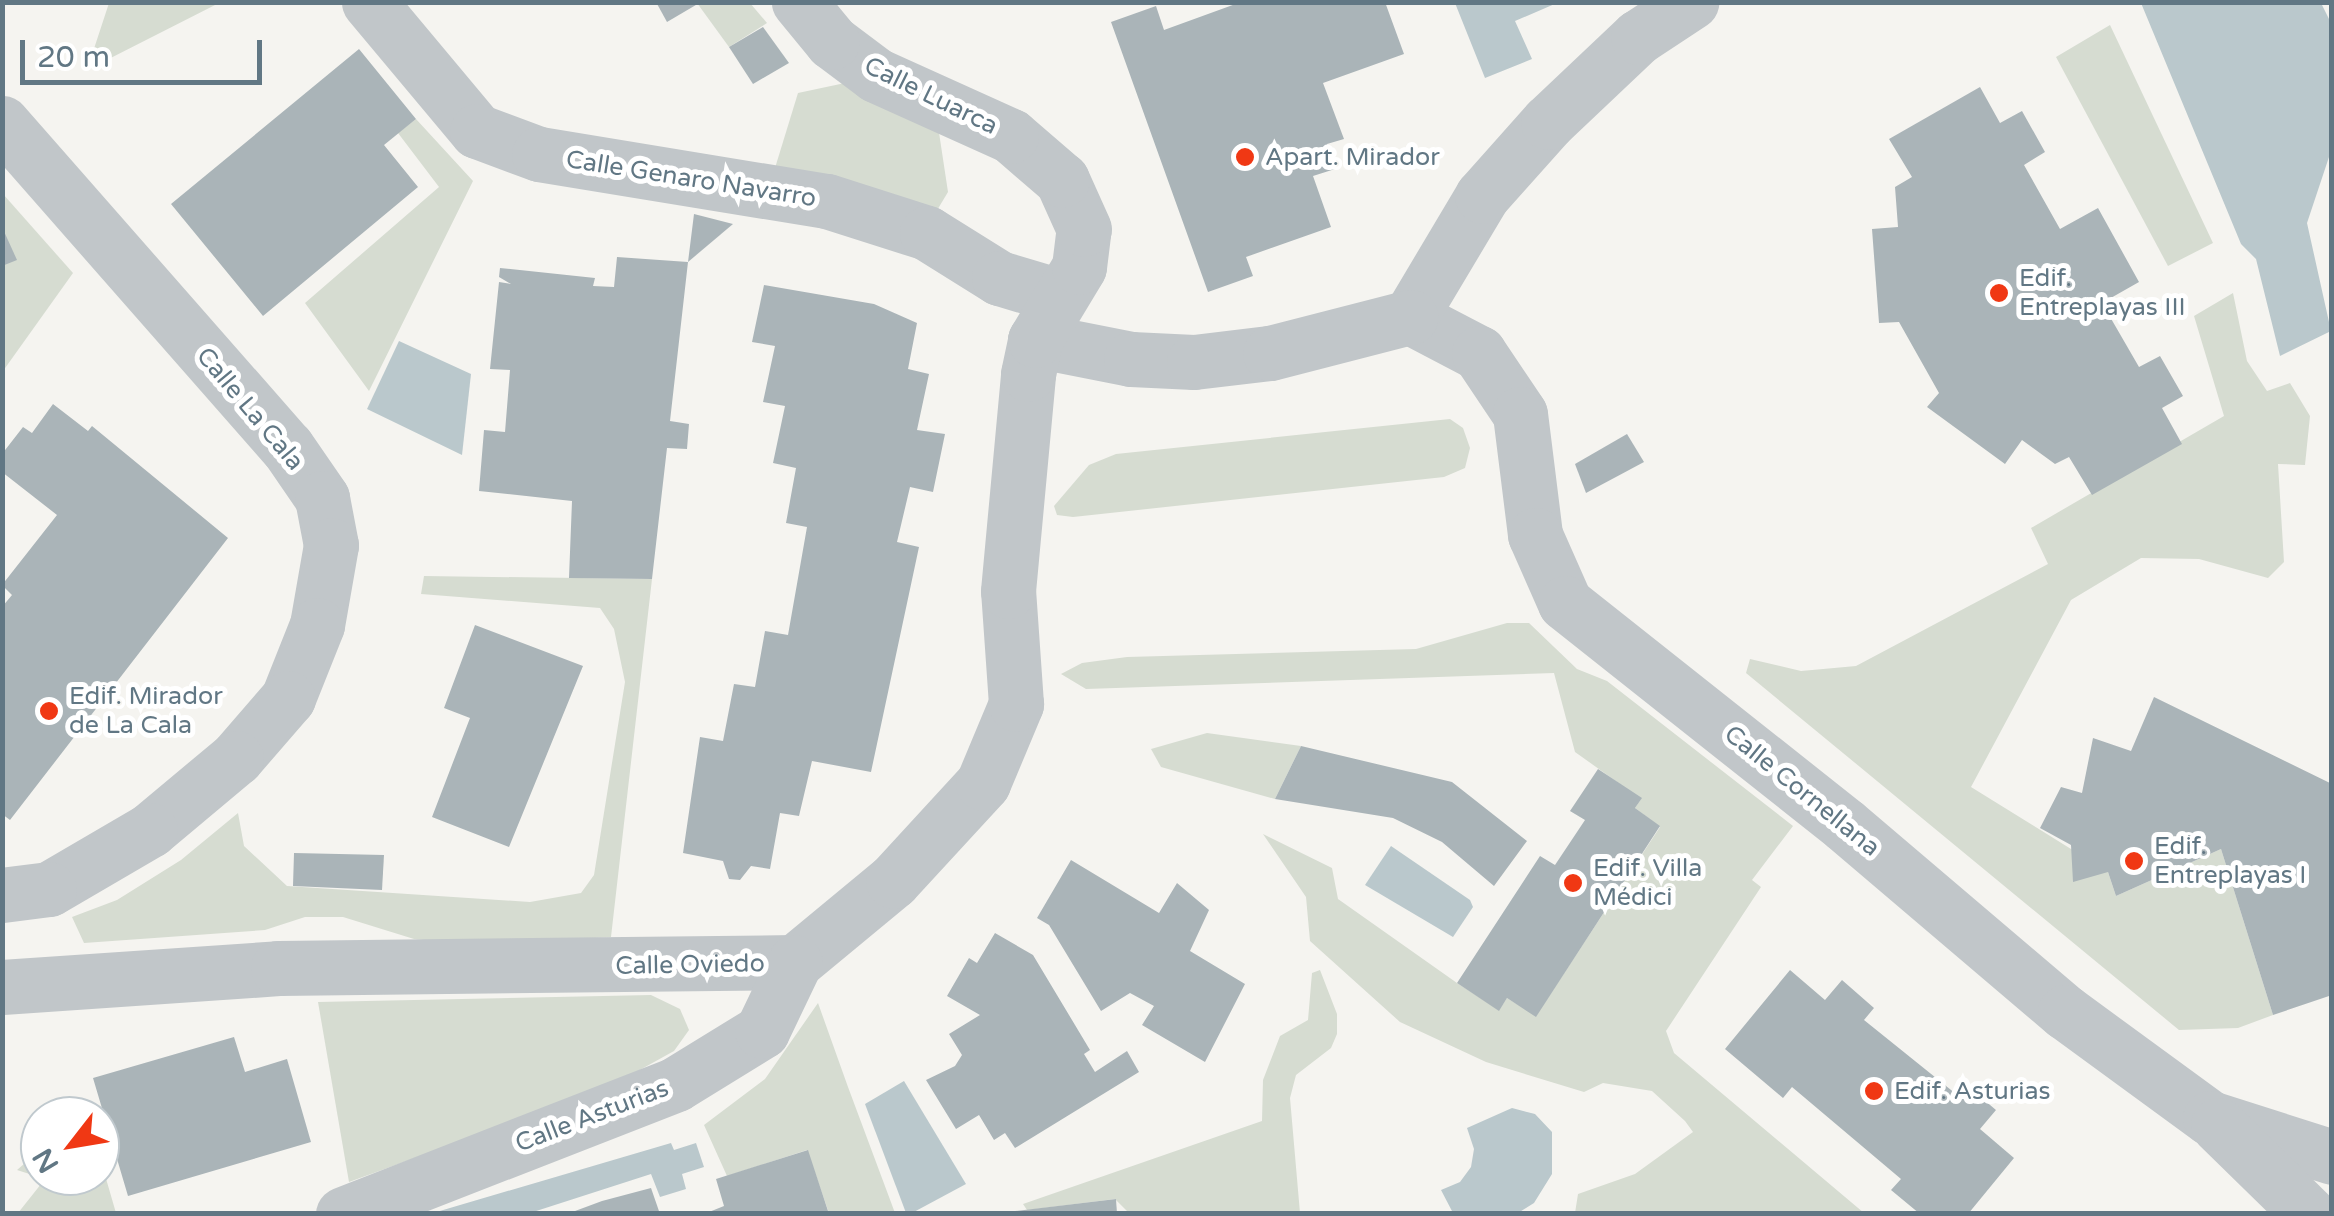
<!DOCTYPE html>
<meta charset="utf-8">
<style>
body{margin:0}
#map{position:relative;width:2334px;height:1216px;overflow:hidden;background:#f5f4f0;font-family:"Varela Round",sans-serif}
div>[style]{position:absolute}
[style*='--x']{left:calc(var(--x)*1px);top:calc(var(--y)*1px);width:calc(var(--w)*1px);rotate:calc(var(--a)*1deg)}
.green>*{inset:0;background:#d6dcd1}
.water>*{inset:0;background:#bac8cc}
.building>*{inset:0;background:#aab4b8}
.street>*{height:55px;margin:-27.5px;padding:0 27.5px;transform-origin:27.5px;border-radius:27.5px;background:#c1c6c9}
.dots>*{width:28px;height:28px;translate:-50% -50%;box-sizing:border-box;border:5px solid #fff;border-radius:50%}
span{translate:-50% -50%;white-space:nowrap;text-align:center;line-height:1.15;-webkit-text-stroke:10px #fff;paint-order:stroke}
.street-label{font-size:25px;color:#617784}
.poi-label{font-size:25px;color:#617784}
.left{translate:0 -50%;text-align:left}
.frame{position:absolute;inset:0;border:5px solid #617784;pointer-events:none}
.north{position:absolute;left:20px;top:1096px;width:100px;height:100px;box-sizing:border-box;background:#fff;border:2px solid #c0c9ce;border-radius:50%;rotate:239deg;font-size:28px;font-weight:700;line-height:40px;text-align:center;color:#617784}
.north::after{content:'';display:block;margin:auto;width:35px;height:45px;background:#f03814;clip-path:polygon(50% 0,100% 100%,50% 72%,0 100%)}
.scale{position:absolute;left:20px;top:40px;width:242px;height:45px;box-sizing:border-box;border:5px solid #617784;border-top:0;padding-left:12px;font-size:30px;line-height:35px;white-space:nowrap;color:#617784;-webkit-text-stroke:8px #fff;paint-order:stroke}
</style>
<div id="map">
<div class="green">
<div style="clip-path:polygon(109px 3px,109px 2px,219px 3px,87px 70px)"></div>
<div style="clip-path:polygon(697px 3px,750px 3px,767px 23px,729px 47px)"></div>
<div style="clip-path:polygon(2110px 25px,2213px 243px,2168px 266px,2056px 57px)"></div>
<div style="clip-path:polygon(845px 83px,938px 126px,948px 192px,936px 212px,775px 168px,798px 93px)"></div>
<div style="clip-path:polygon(416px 119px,473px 181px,369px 391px,305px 303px,439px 187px,398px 133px)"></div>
<div style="clip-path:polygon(3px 194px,73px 273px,3px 371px)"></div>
<div style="clip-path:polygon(2233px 293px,2247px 361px,2267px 391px,2290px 383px,2310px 416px,2305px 465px,2278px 464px,2284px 562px,2268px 578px,2199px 559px,2141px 558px,2071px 600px,1971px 787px,2108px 872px,2116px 896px,2221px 849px,2273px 1015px,2238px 1028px,2179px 1030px,1746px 673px,1750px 659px,1801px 671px,1856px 666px,2048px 564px,2031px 528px,2224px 416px,2194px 316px)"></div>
<div style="clip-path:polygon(1450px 419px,1463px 428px,1470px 448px,1465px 468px,1444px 477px,1073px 517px,1057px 515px,1054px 506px,1089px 465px,1116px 454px)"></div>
<div style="clip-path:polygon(424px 576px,652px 579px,611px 937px,477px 945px,414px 939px,343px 917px,305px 917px,265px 930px,84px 943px,72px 917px,117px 900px,181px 860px,238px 813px,244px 846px,287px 886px,530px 902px,581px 893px,594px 875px,625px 682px,614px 629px,600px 608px,421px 594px)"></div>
<div style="clip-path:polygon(1507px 623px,1529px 623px,1577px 669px,1607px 681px,1793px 826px,1752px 880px,1761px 887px,1666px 1031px,1674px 1053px,1864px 1213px,1575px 1213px,1578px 1194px,1635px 1174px,1693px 1132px,1685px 1121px,1652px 1091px,1603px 1083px,1584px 1092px,1486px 1062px,1400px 1022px,1310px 941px,1306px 897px,1263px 834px,1332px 868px,1338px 899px,1457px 983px,1499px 1010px,1507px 998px,1536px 1016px,1660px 827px,1635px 808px,1641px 799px,1575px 752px,1554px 673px,1086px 689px,1061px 674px,1082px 663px,1127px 657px,1416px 649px)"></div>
<div style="clip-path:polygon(1207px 733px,1301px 746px,1275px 799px,1161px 767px,1151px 749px)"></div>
<div style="clip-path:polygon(1320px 970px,1337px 1014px,1337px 1034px,1331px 1048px,1296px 1075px,1290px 1098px,1300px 1213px,1129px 1213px,1115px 1199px,1027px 1210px,1023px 1204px,1262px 1121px,1263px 1080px,1280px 1036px,1308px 1020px,1312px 973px)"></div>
<div style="clip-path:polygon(651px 995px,680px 1009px,689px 1030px,674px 1051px,609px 1087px,349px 1182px,318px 1002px)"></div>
<div style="clip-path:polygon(818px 1003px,848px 1087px,895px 1213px,829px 1213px,807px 1150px,727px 1176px,704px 1125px,765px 1079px)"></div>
<div style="clip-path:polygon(40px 1150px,40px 1176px,100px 1176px,100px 1158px,116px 1213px,18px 1213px,45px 1179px,17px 1170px)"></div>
</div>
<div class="water">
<div style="clip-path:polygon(1455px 3px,1557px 3px,1515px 21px,1532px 59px,1485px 78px)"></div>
<div style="clip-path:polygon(2141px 3px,2321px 3px,2331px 23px,2331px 151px,2307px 223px,2331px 331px,2280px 356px,2256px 259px,2241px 244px)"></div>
<div style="clip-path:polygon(399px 341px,471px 374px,462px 455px,367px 409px)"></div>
<div style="clip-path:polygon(1391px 846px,1470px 900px,1473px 907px,1453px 937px,1365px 885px)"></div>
<div style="clip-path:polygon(904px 1081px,966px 1184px,912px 1213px,906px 1213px,865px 1104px)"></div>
<div style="clip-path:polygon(1512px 1108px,1535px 1114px,1552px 1132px,1552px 1174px,1534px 1203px,1518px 1213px,1453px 1213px,1441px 1190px,1460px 1182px,1471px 1167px,1474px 1149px,1467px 1128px)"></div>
<div style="clip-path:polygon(671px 1143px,674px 1150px,696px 1143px,704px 1167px,682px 1174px,686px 1189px,660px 1197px,651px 1174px,530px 1213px,433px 1213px)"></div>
</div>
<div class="building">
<div style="clip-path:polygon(656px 2px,701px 2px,667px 22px)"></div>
<div style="clip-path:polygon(1241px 2px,1385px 2px,1404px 54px,1323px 83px,1344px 139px,1327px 144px,1335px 169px,1313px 176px,1331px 227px,1246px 257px,1253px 276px,1208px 292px,1111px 22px,1156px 6px,1164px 30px)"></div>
<div style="clip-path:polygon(763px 27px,789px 63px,753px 84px,729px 47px)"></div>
<div style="clip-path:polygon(359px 49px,416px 119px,384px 145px,418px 187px,263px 316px,171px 204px)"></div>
<div style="clip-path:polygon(1980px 87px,2000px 123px,2022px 111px,2045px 152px,2024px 165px,2060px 229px,2098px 208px,2139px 282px,2102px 303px,2139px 367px,2160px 356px,2183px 396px,2162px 408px,2182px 444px,2092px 495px,2069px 457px,2055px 464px,2022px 440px,2005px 464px,1927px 407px,1939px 393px,1899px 322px,1879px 323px,1872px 229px,1898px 227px,1895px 187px,1912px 177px,1889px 139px)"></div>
<div style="clip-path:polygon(694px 214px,733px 224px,688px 262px)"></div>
<div style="clip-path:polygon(2px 227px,17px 260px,2px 266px)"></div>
<div style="clip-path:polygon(617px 257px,688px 262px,670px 421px,689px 424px,687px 449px,667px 448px,652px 579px,569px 578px,572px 501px,479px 491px,484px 430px,505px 432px,510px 370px,490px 369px,499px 282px,511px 284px,499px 277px,500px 268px,595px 278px,593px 286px,614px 287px)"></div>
<div style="clip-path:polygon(764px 285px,874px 304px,917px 323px,908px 369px,929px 374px,917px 430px,945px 434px,933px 492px,910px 487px,897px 542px,919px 547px,871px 772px,812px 761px,799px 816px,780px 813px,770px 869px,751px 866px,740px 880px,729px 879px,723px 861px,683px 853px,700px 737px,723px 741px,734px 684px,755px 687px,765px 631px,788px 635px,807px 527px,786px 523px,796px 468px,773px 463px,785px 406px,763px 402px,775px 346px,752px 342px)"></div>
<div style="clip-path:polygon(53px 404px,88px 431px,92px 426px,228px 538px,10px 820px,2px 814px,2px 607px,12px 595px,2px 585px,57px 515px,2px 472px,2px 454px,23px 427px,32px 433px)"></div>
<div style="clip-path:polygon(1627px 434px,1644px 462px,1586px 493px,1575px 464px)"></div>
<div style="clip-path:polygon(475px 625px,583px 666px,509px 847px,432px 817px,470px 718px,444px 708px)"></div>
<div style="clip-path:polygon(2154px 697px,2332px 784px,2332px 995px,2273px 1015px,2221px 849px,2116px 896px,2108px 872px,2073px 882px,2071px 845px,2040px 828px,2061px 787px,2082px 793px,2093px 738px,2131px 751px)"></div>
<div style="clip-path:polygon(1301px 746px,1452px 782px,1527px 841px,1494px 886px,1442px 842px,1393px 818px,1275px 799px)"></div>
<div style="clip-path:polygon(1598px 769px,1642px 798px,1635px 808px,1660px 826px,1536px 1017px,1507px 998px,1499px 1011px,1457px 983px,1540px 856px,1555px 865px,1585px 820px,1570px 811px)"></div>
<div style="clip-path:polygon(294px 853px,384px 855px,382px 890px,293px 886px)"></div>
<div style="clip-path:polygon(1071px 860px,1159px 913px,1177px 883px,1209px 910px,1190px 951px,1245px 984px,1205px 1062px,1142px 1025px,1154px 1006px,1130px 993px,1101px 1011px,1049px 925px,1037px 918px)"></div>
<div style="clip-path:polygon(995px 933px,1033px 955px,1090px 1050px,1084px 1054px,1095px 1072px,1127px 1051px,1139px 1072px,1015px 1148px,1005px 1133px,994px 1140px,979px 1115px,956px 1129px,926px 1080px,955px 1066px,962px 1055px,949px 1034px,980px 1015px,947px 996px,969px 958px,977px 963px)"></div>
<div style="clip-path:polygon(1790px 970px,1825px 1000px,1842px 980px,1874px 1008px,1864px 1020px,1956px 1094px,1965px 1084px,1996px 1110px,1980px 1129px,2014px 1158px,1968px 1214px,1920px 1214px,1891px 1190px,1901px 1179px,1792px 1087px,1783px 1098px,1725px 1049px)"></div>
<div style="clip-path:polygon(234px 1037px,245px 1072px,287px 1059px,311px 1142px,128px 1196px,93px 1078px)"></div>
<div style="clip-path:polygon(808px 1150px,829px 1214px,704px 1214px,724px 1206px,716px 1179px)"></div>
<div style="clip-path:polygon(651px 1188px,660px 1214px,567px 1214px,602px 1201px)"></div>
<div style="clip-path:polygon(1116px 1199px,1117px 1214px,1015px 1214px,1015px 1211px)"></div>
</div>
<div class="street">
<div style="--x:369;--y:2;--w:168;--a:50.1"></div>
<div style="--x:477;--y:131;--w:66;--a:20.4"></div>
<div style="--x:539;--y:154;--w:292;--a:9.3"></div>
<div style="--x:827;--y:201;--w:105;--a:17.7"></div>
<div style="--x:927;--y:233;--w:85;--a:32"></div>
<div style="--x:999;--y:278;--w:59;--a:16.6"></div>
<div style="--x:2;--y:123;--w:432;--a:48.7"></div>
<div style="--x:287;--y:447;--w:62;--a:55.5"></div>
<div style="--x:322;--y:498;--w:48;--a:79.2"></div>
<div style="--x:331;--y:545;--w:81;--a:99.9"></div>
<div style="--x:317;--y:625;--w:79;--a:111.7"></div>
<div style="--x:288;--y:698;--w:79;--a:130.9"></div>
<div style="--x:236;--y:758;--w:112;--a:140.1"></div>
<div style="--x:150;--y:830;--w:117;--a:149.7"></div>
<div style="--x:49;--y:889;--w:47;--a:172.7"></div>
<div style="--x:1410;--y:317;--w:78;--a:27.6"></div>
<div style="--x:1479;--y:353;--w:73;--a:56.1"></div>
<div style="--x:1520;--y:414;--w:122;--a:82.9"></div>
<div style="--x:1535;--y:535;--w:74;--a:66.2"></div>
<div style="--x:1565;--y:603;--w:357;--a:38.4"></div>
<div style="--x:1845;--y:825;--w:289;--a:40.4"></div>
<div style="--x:2065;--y:1012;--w:180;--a:36.2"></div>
<div style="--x:2210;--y:1118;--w:128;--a:17.7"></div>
<div style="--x:1410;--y:317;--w:141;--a:-59.2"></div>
<div style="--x:1482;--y:196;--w:99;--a:-48.3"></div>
<div style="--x:1548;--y:122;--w:124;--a:-43.4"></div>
<div style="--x:1638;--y:37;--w:64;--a:-33.4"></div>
<div style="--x:1035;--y:340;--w:98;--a:11.2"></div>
<div style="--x:1131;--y:359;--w:63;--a:2.7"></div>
<div style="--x:1194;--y:362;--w:77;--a:-6.8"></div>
<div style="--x:1270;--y:353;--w:145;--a:-14.4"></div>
<div style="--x:2;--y:987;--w:277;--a:-3.9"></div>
<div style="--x:278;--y:968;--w:517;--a:-0.66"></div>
<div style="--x:795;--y:962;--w:127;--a:-39.6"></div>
<div style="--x:893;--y:881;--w:133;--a:-47.4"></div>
<div style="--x:983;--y:783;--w:86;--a:-67.3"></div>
<div style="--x:1016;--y:704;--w:113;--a:-94"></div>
<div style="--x:1008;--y:591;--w:218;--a:-84.7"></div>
<div style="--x:1028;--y:374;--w:35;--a:-78"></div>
<div style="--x:1035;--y:340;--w:85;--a:-58.9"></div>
<div style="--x:1079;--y:267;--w:38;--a:-83"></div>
<div style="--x:1084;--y:229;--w:54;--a:-114.2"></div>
<div style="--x:1062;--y:180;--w:67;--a:-139.2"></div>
<div style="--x:1011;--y:136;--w:148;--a:-155.7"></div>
<div style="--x:876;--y:75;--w:55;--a:-143.1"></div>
<div style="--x:832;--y:42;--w:52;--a:-129.5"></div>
<div style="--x:2218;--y:1125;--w:127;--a:44.4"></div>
<div style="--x:343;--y:1214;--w:357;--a:-21.3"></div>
<div style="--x:676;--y:1084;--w:101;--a:-31.6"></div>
<div style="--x:762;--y:1031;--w:76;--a:-64.4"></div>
</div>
<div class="dots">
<div style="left:1245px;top:157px;background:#f03814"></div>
<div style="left:1999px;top:293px;background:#f03814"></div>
<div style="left:49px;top:711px;background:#f03814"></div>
<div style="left:2134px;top:861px;background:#f03814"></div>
<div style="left:1573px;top:883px;background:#f03814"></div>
<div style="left:1874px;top:1091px;background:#f03814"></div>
</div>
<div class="street-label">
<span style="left:931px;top:96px;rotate:26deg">Calle Luarca</span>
<span style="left:691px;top:179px;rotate:9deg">Calle Genaro Navarro</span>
<span style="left:250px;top:409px;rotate:50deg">Calle La Cala</span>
<span style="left:1802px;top:791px;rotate:39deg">Calle Cornellana</span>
<span style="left:690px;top:965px;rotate:-1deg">Calle Oviedo</span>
<span style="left:592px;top:1116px;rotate:-21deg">Calle Asturias</span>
</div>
<div class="poi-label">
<span class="left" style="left:1265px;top:157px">Apart. Mirador</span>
<span class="left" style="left:2019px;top:293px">Edif.<br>Entreplayas III</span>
<span class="left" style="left:69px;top:711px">Edif. Mirador<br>de La Cala</span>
<span class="left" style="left:2154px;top:861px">Edif.<br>Entreplayas I</span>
<span class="left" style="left:1593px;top:883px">Edif. Villa<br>Médici</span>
<span class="left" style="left:1894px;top:1091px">Edif. Asturias</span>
</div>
<div class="frame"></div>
<div class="north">N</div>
<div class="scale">20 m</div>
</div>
